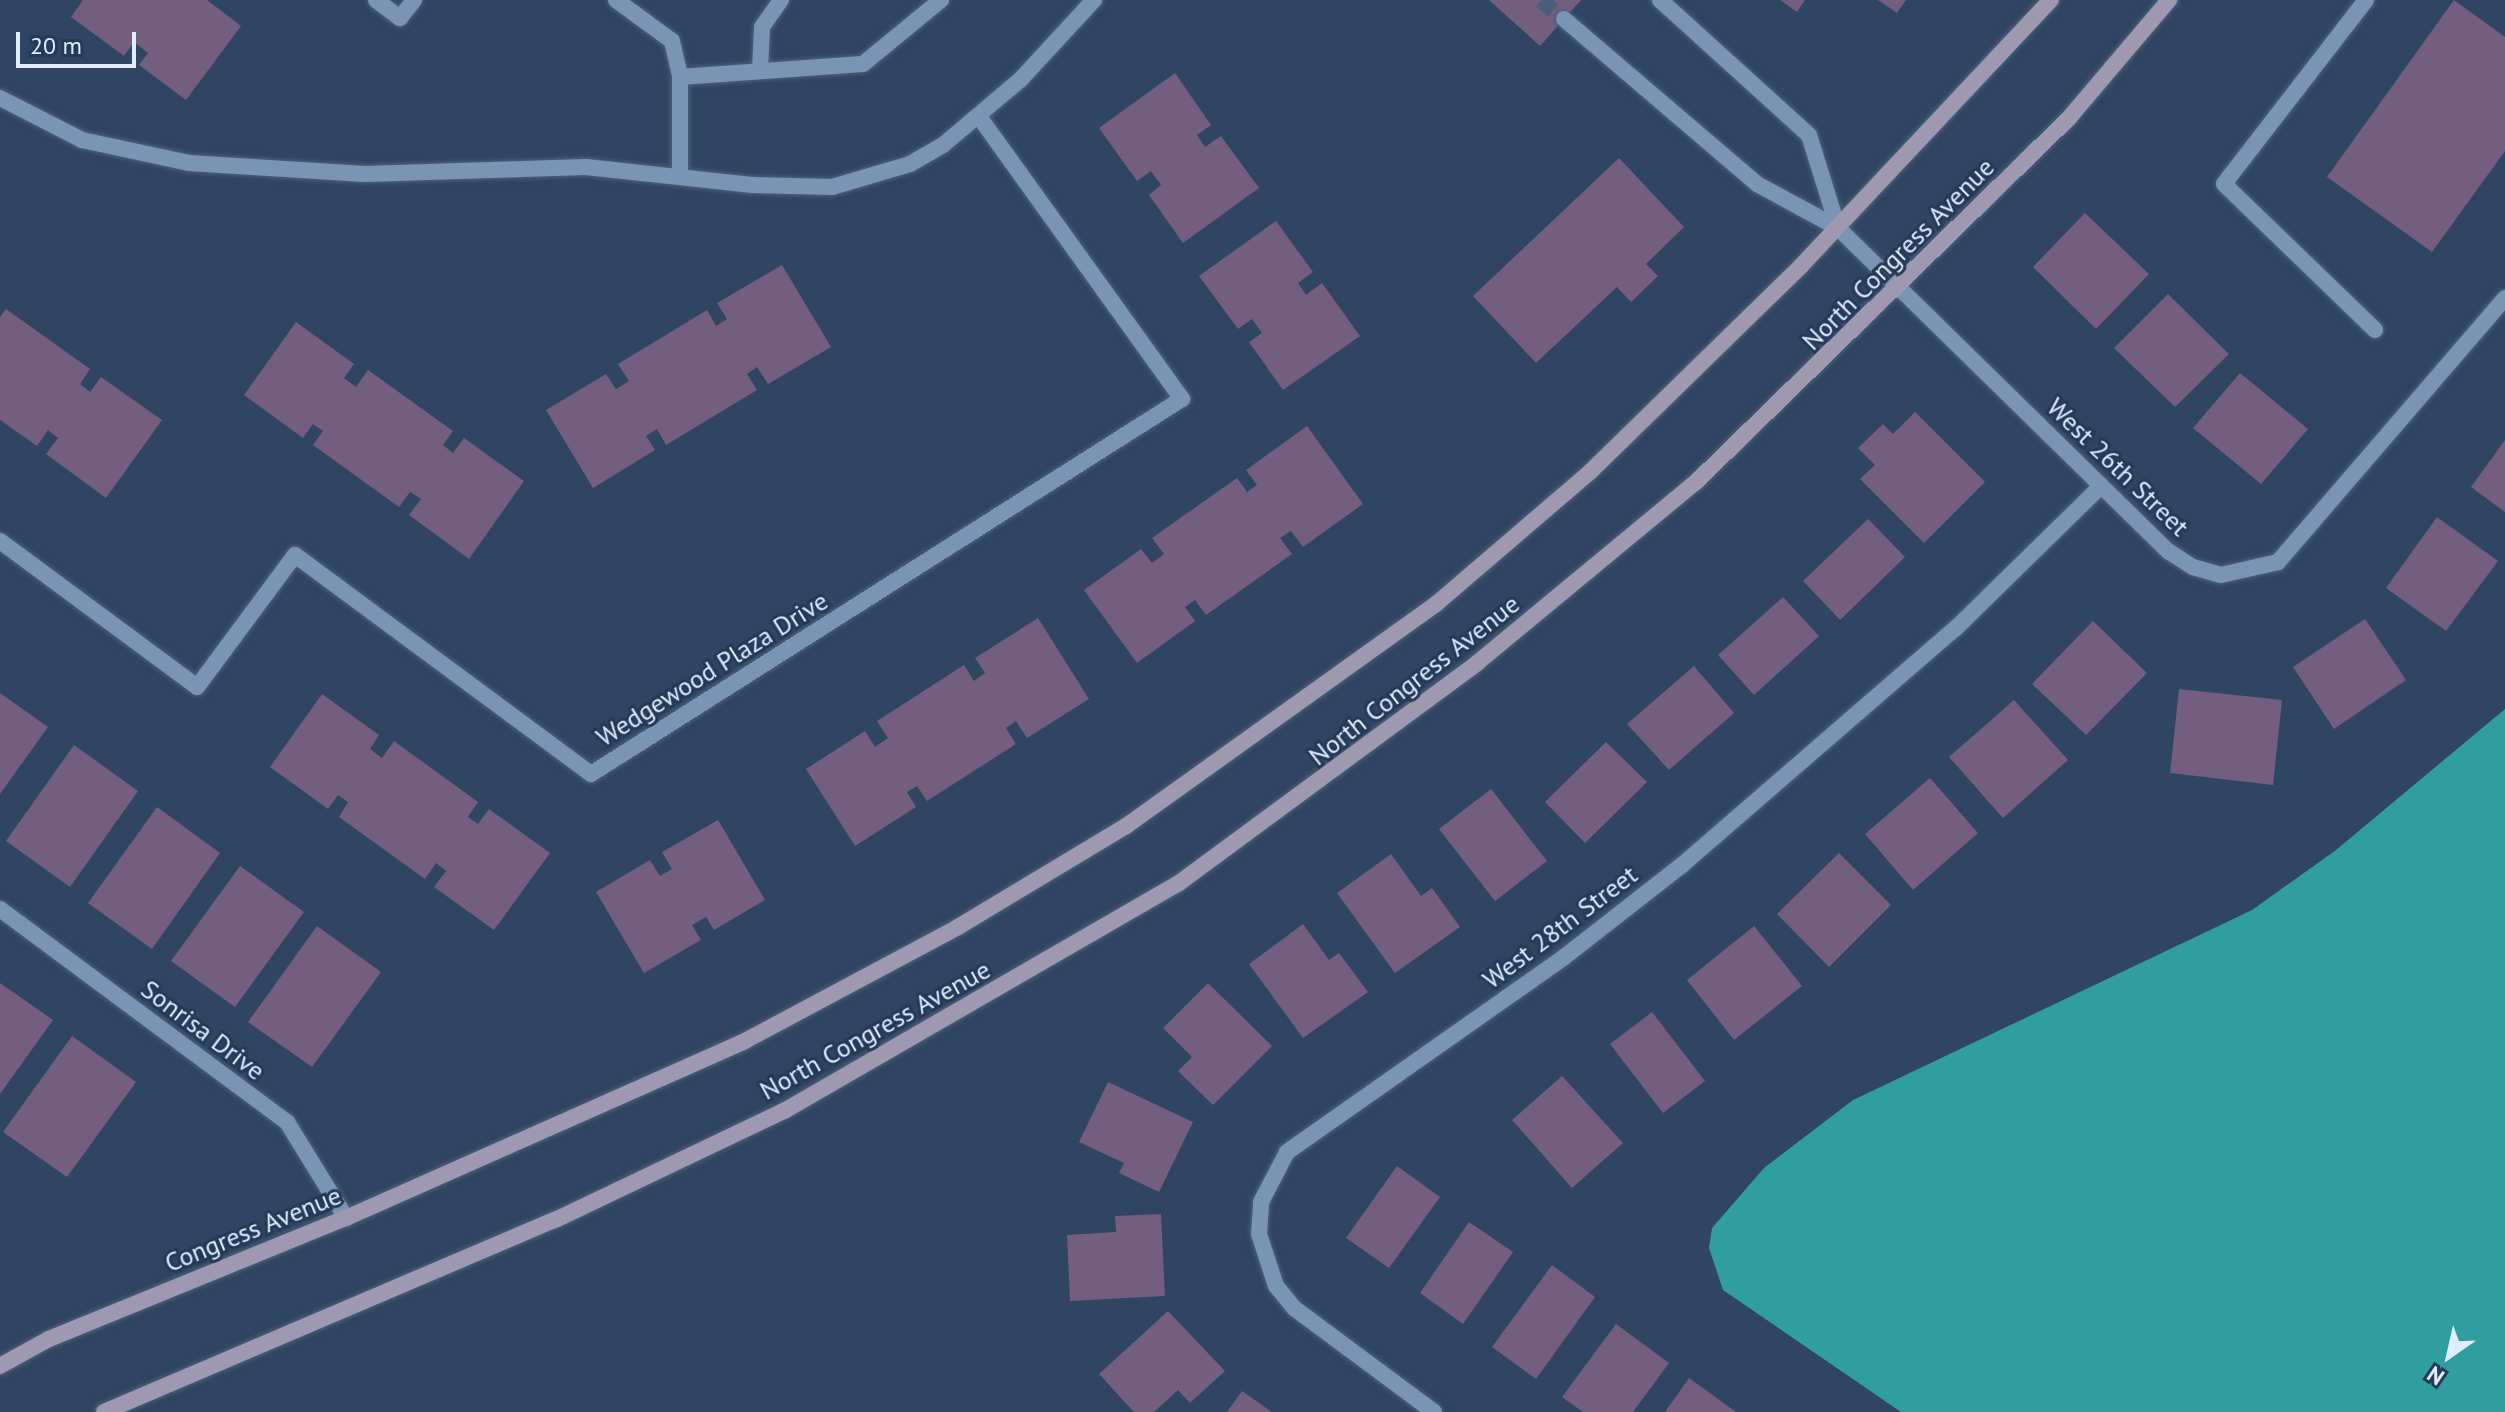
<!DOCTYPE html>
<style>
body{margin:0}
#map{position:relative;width:2505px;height:1412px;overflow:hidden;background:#2f4562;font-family:"PT Sans",sans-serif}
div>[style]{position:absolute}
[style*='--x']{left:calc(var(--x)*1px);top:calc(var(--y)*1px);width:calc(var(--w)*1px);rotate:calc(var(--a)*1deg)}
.water>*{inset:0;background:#309e9e}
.building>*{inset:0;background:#745e7f}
.street-tunnel>*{height:16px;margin-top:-8px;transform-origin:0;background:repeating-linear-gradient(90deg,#495e7a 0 16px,transparent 0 24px)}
.roads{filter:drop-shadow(0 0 2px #4e617a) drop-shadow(0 0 2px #4e617a)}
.lane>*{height:16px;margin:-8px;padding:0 8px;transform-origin:8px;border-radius:8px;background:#7a94b4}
.street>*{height:16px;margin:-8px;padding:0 8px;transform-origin:8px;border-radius:8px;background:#7a94b4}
.secondary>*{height:16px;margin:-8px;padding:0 8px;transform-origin:8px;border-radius:8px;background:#9e98b0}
span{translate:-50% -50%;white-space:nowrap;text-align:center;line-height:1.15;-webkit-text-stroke:6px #243b57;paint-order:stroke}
.street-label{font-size:26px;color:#dfedff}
.north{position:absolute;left:2409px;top:1316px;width:80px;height:80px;-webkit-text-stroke:6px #243b57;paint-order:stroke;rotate:214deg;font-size:22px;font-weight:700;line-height:32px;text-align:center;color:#dfedff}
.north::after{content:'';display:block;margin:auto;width:28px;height:36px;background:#dfedff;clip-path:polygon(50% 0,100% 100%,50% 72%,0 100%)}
.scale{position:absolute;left:16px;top:32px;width:120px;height:36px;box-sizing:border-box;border:4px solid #dfedff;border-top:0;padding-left:10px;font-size:24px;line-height:28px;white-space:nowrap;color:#dfedff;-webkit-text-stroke:6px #243b57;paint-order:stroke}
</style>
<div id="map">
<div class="water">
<div style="clip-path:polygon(2505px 709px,2505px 1412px,1901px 1412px,1723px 1290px,1709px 1248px,1712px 1228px,1764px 1168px,1853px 1100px,2252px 910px,2336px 850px)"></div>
</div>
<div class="building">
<div style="clip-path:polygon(83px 0,207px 0,241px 26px,186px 100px,139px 65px,148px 53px,134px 42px,124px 56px,71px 17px)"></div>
<div style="clip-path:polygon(1489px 0,1581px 0,1540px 46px)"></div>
<div style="clip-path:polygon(1780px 0,1805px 0,1797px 12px)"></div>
<div style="clip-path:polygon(1878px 0,1906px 0,1897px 13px)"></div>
<div style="clip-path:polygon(2454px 0,2505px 37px,2505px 151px,2432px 252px,2327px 177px)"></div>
<div style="clip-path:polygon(1175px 73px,1211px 125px,1197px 135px,1205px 147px,1221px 136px,1259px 188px,1183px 243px,1149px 195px,1161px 185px,1151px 171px,1137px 181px,1099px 128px)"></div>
<div style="clip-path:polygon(1619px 158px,1684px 227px,1646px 264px,1658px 276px,1631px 302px,1617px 287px,1536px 363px,1473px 296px)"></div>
<div style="clip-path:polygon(2085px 213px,2149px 274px,2096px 329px,2033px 267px)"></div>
<div style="clip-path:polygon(1276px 221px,1313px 272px,1298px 283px,1306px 295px,1322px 283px,1360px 336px,1283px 390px,1249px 342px,1262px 333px,1252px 319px,1238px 329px,1199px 276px)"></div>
<div style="clip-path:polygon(782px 265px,831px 347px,768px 384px,757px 367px,747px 374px,757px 390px,666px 445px,657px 429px,646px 436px,655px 450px,593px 488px,546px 410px,606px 374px,616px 389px,629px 381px,618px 364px,707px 310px,716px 326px,727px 319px,717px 303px)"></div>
<div style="clip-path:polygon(2168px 294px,2229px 354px,2175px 407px,2114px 348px)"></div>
<div style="clip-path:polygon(6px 309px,90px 369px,80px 384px,90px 392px,101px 377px,162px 420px,106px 498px,46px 454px,58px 438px,48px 430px,37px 446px,0 420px,0 317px)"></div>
<div style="clip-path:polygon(296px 322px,354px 364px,344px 378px,356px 387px,368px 370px,453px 431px,443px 445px,453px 453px,464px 438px,524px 481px,469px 559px,409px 515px,421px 499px,410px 492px,399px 507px,313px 445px,323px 431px,313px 424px,303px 438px,244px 395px)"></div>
<div style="clip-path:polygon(2240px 373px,2308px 429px,2261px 484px,2193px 428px)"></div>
<div style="clip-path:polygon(1915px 412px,1985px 482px,1924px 543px,1860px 479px,1875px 465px,1858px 448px,1883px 424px,1893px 434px)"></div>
<div style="clip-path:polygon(1307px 426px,1363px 504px,1303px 547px,1291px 531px,1280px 538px,1292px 554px,1206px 615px,1195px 600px,1185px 607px,1195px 621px,1137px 663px,1084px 590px,1141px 549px,1152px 563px,1164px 554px,1152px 538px,1237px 478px,1247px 492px,1257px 485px,1246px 470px)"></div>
<div style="clip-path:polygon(2505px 440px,2505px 512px,2471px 487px)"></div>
<div style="clip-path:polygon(2437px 517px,2498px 561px,2446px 631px,2386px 588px)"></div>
<div style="clip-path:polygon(1868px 519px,1905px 557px,1840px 620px,1803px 581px)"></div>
<div style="clip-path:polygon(1783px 597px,1819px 636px,1754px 695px,1718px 655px)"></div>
<div style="clip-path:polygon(1038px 618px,1089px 699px,1027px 738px,1016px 721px,1006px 728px,1016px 744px,927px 801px,917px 786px,907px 792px,916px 807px,855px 846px,806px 769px,865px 731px,875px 747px,888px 738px,877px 721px,964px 665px,974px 681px,985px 673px,975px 658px)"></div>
<div style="clip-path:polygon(2365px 619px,2406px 680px,2334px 729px,2293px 667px)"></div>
<div style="clip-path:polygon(2093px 621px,2147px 673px,2086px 735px,2032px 684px)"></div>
<div style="clip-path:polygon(1694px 666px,1734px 713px,1669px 770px,1627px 724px)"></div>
<div style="clip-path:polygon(2179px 689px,2282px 700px,2273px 785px,2170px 773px)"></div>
<div style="clip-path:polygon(0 693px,48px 727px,0 794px)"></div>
<div style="clip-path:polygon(322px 694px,379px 735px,370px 749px,382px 758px,394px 741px,478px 802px,468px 817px,478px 824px,489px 809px,550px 853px,494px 930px,434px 887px,446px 871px,436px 863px,425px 879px,339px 817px,348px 802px,338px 795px,328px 809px,270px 767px)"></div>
<div style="clip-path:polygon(2014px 700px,2068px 760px,2003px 818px,1949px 757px)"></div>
<div style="clip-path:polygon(1606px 742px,1647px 782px,1585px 843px,1545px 802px)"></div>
<div style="clip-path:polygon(74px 745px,138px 791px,70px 887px,6px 841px)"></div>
<div style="clip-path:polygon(1930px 778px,1978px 833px,1913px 890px,1865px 834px)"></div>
<div style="clip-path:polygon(1491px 789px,1547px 861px,1495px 901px,1439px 829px)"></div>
<div style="clip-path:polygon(157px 807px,220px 853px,152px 949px,88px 903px)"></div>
<div style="clip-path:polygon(718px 820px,765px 900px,714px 930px,706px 917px,692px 925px,701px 940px,644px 973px,596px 892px,650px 860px,660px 876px,672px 869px,662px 852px)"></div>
<div style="clip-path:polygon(1839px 853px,1891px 905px,1829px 967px,1777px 914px)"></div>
<div style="clip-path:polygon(1391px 854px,1421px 896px,1432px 888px,1460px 927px,1395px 973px,1337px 893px)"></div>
<div style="clip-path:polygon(240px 866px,304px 912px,235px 1007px,171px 961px)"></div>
<div style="clip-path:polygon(1303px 924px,1329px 960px,1339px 953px,1368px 992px,1303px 1038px,1249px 964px)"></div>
<div style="clip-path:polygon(317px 926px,381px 972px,312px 1067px,248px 1022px)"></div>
<div style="clip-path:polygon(1754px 926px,1802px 986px,1734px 1040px,1687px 980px)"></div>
<div style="clip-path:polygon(0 983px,53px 1020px,0 1094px)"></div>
<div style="clip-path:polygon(1208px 983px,1272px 1046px,1213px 1105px,1178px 1071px,1192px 1057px,1163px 1028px)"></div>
<div style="clip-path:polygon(1652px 1012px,1705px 1081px,1663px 1113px,1610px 1044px)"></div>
<div style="clip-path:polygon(72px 1036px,136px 1082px,67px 1177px,3px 1132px)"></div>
<div style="clip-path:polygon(1562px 1076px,1623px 1143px,1572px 1188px,1512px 1120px)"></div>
<div style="clip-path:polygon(1108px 1082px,1193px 1122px,1159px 1192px,1119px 1173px,1124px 1163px,1079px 1142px)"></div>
<div style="clip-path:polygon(1397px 1166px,1440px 1197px,1389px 1268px,1346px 1238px)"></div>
<div style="clip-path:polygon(1161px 1214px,1165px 1296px,1070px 1301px,1067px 1235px,1116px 1232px,1115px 1216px)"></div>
<div style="clip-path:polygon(1469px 1222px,1513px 1252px,1463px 1324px,1420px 1293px)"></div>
<div style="clip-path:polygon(1552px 1265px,1595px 1297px,1536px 1379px,1492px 1347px)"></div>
<div style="clip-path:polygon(1168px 1311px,1225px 1371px,1190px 1403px,1178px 1390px,1154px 1412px,1134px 1412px,1099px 1374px)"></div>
<div style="clip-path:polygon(1616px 1324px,1669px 1363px,1633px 1412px,1583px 1412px,1562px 1397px)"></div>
<div style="clip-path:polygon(1689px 1378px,1736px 1412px,1665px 1412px)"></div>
<div style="clip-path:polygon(1242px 1391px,1272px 1412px,1227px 1412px)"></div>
</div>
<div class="street-tunnel">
<div style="--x:1541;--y:0;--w:30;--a:40"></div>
</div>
<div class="roads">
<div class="lane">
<div style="--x:2366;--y:0;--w:232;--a:127.7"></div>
<div style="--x:2224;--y:184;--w:210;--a:44"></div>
</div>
<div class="street">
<div style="--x:376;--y:0;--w:30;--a:37"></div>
<div style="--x:400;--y:18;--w:23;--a:-52"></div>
<div style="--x:616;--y:0;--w:69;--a:36.2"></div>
<div style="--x:672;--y:41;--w:37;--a:77"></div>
<div style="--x:680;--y:77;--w:96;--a:90"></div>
<div style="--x:1660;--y:0;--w:201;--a:42.2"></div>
<div style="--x:1809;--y:135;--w:97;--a:72.7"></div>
<div style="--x:1564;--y:19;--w:254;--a:40.5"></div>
<div style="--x:1757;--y:184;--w:92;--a:28.5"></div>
<div style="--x:1838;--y:228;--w:462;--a:44.4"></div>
<div style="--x:2168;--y:551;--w:30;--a:33"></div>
<div style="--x:2193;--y:567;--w:29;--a:16"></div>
<div style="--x:2221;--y:575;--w:58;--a:-12.8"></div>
<div style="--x:2278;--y:562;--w:348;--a:-49.3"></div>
<div style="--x:760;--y:70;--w:43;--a:-87.3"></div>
<div style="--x:762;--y:27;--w:33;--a:-55"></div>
<div style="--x:680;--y:77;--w:183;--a:-4.1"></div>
<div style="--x:863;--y:64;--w:101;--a:-39.4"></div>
<div style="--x:0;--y:98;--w:92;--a:27.1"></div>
<div style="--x:82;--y:140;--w:109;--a:12.1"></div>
<div style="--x:189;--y:163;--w:176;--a:3.6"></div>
<div style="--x:365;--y:174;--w:221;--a:-1.8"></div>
<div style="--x:586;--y:167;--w:167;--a:6.2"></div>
<div style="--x:752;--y:185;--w:80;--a:1.4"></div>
<div style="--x:832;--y:187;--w:81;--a:-16.4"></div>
<div style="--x:910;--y:164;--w:38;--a:-30"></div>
<div style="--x:943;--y:145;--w:102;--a:-40.2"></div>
<div style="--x:1021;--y:79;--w:108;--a:-47.3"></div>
<div style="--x:0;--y:541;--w:245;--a:36.5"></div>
<div style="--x:197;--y:687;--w:164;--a:-53.4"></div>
<div style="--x:295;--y:555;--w:368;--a:36.5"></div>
<div style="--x:591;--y:774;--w:700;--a:-32.4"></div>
<div style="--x:1182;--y:399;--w:347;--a:-125.7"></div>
<div style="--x:0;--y:909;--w:357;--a:36.6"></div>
<div style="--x:287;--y:1122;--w:113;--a:58.4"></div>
<div style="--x:1434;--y:1412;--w:174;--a:-143.4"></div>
<div style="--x:1294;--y:1308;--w:28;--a:-129"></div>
<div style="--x:1276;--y:1286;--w:55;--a:-108.1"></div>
<div style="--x:1259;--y:1234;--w:32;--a:-86"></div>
<div style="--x:1261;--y:1202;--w:56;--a:-62.5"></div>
<div style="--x:1287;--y:1152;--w:337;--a:-35.1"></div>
<div style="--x:1563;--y:958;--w:151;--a:-38"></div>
<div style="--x:1682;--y:865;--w:362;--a:-40.9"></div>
<div style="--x:1956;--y:628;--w:203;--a:-44.4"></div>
</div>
<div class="secondary">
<div style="--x:0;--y:1366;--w:56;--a:-28.9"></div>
<div style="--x:49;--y:1339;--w:321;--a:-22.2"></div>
<div style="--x:346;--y:1218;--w:434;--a:-23.9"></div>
<div style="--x:743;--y:1042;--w:244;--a:-28.1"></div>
<div style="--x:958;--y:927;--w:196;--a:-31"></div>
<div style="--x:1126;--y:826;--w:381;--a:-35.6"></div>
<div style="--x:1436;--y:604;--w:204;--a:-40.6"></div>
<div style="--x:1591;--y:471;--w:293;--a:-44.3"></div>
<div style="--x:1801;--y:266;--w:365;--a:-46.8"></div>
<div style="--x:104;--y:1412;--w:490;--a:-23.1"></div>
<div style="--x:555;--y:1220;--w:254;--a:-25.5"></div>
<div style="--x:784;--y:1111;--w:456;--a:-30"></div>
<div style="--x:1179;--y:883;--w:370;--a:-36.4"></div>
<div style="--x:1477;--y:663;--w:284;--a:-39.6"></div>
<div style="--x:1696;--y:482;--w:521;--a:-44.3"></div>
<div style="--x:2069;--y:118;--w:155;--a:-49.7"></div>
</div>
</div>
<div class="street-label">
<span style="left:1898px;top:254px;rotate:-45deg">North Congress Avenue</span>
<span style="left:2118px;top:467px;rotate:44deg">West 26th Street</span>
<span style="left:712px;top:669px;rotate:-32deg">Wedgewood Plaza Drive</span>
<span style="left:1414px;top:680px;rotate:-38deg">North Congress Avenue</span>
<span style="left:1560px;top:927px;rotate:-37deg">West 28th Street</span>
<span style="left:203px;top:1030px;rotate:37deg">Sonrisa Drive</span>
<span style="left:875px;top:1030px;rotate:-29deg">North Congress Avenue</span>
<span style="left:253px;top:1229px;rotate:-22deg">Congress Avenue</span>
</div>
<div class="north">N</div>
<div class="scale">20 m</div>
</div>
